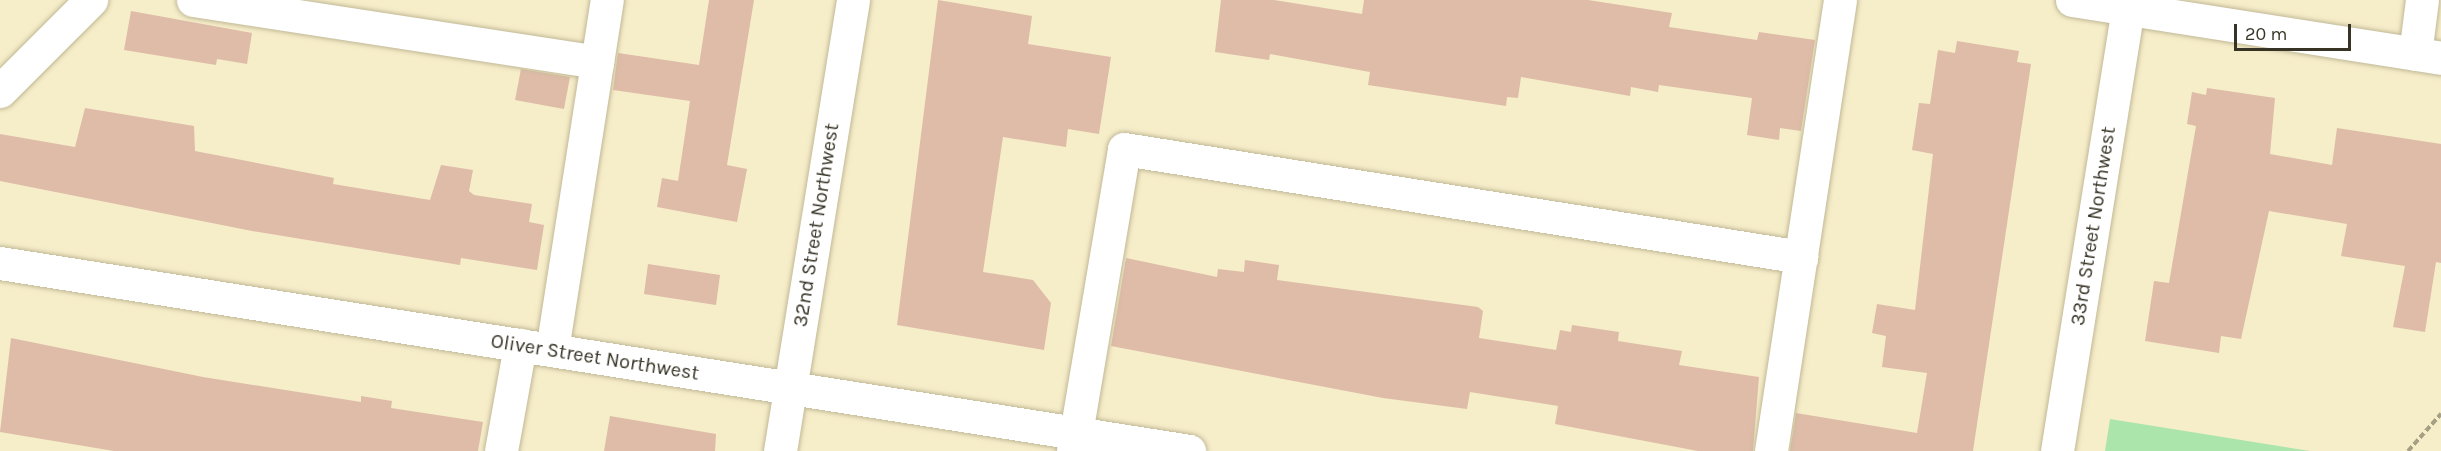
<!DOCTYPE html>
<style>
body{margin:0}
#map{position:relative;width:2441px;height:451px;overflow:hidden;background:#f6edc9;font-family:Karla,sans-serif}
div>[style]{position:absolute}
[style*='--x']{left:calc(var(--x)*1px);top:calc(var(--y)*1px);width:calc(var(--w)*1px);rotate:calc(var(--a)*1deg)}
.green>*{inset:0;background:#abe5ac}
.building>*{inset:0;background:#debca8}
.path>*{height:4px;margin-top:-2px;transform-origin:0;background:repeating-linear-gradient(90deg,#a59f84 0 6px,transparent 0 9px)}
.roads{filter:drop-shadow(0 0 2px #c1b896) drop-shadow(0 0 2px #c1b896)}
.minor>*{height:33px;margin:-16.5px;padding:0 16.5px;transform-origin:16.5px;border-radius:16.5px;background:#fff}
span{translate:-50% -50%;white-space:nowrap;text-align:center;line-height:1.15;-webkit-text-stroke:4.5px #fff;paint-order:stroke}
.street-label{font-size:20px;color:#373426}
.scale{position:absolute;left:2234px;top:24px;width:117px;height:27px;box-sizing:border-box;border:3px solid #373426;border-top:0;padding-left:8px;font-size:18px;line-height:21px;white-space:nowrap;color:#373426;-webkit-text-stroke:4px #fff;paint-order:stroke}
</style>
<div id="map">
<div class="green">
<div style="clip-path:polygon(2110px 419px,2310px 451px,2105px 451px)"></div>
</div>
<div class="building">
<div style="clip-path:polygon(709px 0,754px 0,727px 165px,747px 169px,737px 222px,657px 207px,662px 178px,678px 181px,690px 101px,613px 90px,618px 53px,699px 65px)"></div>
<div style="clip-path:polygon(938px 0,1032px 16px,1028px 44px,1111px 57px,1099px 134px,1068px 129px,1066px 147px,1003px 137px,983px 272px,1033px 280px,1051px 303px,1044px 350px,897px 325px)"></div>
<div style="clip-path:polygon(1221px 0,1274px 0,1362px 14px,1364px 0,1588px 0,1672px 13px,1669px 27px,1757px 40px,1759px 32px,1815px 40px,1801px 131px,1780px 128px,1779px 140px,1747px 135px,1752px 98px,1659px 85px,1658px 92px,1631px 87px,1630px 96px,1521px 77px,1518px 98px,1507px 97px,1506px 106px,1368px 85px,1370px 72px,1270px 54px,1269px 60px,1215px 52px)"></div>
<div style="clip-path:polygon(131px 11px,252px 33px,247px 64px,217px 59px,216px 65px,124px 50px)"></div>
<div style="clip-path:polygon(1957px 41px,2019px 51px,2017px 62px,2031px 64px,1973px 451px,1790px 451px,1796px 413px,1917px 433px,1927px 373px,1882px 367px,1886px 336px,1872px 333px,1877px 304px,1915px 310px,1933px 154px,1912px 150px,1919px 103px,1930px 104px,1938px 50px,1955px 53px)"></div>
<div style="clip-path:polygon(521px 69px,570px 77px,564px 109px,515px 100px)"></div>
<div style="clip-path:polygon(2207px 88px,2275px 98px,2270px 154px,2332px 165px,2337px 128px,2441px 144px,2441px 263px,2436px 262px,2425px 332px,2393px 327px,2405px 266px,2341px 256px,2347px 224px,2269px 211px,2241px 339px,2221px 336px,2219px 353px,2145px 341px,2154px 281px,2169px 283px,2196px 126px,2187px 124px,2192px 92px,2206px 95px)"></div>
<div style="clip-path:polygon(85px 108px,194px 126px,195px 151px,334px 178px,333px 184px,430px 200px,441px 165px,473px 170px,469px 191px,474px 195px,532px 204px,529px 222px,544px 225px,537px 270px,461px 258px,460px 265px,252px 231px,0 181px,0 134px,75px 147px)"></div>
<div style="clip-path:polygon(1126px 258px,1217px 277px,1218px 269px,1244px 272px,1245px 260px,1279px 265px,1277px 280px,1478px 307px,1483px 311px,1479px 338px,1556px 350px,1560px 330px,1571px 332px,1572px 325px,1619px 332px,1618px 341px,1682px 351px,1679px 365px,1759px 377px,1753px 451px,1698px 451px,1555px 424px,1558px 406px,1470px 392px,1467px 409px,1383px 398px,1111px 346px)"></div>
<div style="clip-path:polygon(648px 264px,720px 275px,716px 305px,644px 294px)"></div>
<div style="clip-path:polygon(11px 338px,203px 377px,361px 402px,361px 396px,392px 401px,391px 408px,483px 422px,478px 451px,114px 451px,0 432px)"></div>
<div style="clip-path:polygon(610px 416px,716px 434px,715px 451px,604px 451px)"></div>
</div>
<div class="path">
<div style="--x:2408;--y:451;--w:50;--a:-48.3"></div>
</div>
<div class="roads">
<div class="minor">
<div style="--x:193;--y:0;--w:409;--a:8.7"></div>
<div style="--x:2072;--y:0;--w:374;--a:8.9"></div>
<div style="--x:2415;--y:54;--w:54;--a:-82.6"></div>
<div style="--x:0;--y:91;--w:129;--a:-45"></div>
<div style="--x:0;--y:263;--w:1204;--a:8.98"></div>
<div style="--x:552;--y:350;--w:354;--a:-81.1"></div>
<div style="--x:501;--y:451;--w:108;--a:-79.8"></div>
<div style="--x:780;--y:451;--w:457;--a:-80.8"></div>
<div style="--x:1073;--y:451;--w:306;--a:-80.4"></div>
<div style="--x:1124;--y:149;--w:686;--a:9.06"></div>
<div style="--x:1771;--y:451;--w:456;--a:-81.3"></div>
<div style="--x:2057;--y:451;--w:457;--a:-80.9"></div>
</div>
</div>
<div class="street-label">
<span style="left:816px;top:225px;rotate:-81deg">32nd Street Northwest</span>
<span style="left:2093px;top:226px;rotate:-81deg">33rd Street Northwest</span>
<span style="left:595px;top:357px;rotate:9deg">Oliver Street Northwest</span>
</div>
<div class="scale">20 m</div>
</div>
